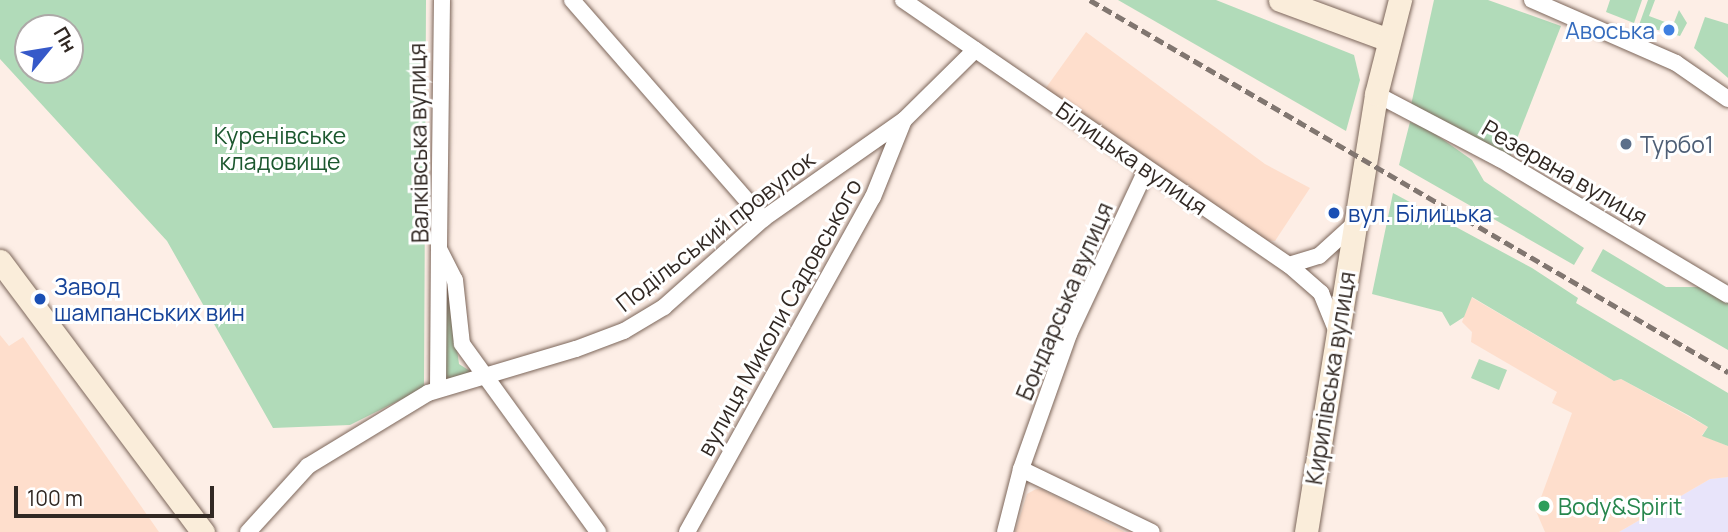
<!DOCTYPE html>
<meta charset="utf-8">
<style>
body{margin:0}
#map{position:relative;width:1728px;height:532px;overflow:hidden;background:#fdeee6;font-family:Manrope,sans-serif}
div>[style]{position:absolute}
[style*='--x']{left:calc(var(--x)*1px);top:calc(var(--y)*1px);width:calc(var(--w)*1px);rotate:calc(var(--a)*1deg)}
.commercial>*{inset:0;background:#e8e4fa}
.built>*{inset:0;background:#fedecc}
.green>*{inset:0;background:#b1dbb9}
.roads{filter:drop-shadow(0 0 2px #7c665a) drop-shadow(0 0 2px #7c665a)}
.minor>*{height:16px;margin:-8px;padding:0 8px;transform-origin:8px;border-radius:8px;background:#fff}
.secondary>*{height:23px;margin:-11.5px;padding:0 11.5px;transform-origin:11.5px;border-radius:11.5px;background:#faedda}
.rail>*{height:4.5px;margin-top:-2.25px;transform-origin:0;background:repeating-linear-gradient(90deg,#817670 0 10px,transparent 0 15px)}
.dots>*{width:19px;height:19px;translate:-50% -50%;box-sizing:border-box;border:4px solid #fff;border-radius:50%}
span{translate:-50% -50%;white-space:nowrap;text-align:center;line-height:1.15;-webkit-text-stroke:6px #fff;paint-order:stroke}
.shop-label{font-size:23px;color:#366cbe}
.right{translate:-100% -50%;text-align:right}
.park-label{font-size:23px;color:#1c582f}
.street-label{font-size:23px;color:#312823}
.service-label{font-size:23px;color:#4e5e75}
.left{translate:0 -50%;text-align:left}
.transit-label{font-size:23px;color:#164399}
.leisure-label{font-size:23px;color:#27864d}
.north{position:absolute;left:14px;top:14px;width:70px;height:70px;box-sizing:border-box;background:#fff;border:2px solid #ada9a7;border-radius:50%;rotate:60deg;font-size:19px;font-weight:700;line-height:28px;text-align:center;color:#312823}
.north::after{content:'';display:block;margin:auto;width:24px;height:32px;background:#3659c9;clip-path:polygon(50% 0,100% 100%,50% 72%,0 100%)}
.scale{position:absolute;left:14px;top:486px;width:200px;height:32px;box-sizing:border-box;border:4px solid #312823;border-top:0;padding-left:9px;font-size:21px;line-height:24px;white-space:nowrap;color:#312823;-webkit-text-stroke:5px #fff;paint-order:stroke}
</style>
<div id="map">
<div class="commercial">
<div style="clip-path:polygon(1728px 477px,1728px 532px,1619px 532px,1710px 479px)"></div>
</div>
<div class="built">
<div style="clip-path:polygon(1086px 32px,1265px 164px,1310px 188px,1275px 241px,1254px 239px,1043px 92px)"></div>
<div style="clip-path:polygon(1471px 297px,1614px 381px,1621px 379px,1708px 427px,1702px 435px,1728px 446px,1728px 477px,1710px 479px,1619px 532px,1545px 532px,1536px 511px,1572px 413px,1552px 403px,1557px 392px,1471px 342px,1472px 332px,1462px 322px)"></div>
<div style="clip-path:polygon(0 335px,9px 346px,23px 337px,159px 532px,0 532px)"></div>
<div style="clip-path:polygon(1036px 489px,1041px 489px,1125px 532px,1015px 532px,1027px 494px)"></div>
</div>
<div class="green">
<div style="clip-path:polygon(evenodd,0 0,426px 0,424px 388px,350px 425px,273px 428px,167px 241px,0 59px,0 0,28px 28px,70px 28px,70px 70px,28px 70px,28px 28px)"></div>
<div style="clip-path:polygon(1118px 0,1216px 0,1354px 55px,1360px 80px,1346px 131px)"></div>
<div style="clip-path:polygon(1434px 0,1488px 0,1561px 26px,1509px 159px,1411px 105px)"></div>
<div style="clip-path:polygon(1610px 0,1642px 0,1634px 23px,1606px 12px)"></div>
<div style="clip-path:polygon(1648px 0,1655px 0,1649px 16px,1673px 25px,1679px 10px,1687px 23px,1680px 36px,1639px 25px)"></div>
<div style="clip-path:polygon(1705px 17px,1728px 24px,1728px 78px,1694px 48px)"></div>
<div style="clip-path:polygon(1410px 122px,1428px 129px,1472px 160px,1484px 181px,1584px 248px,1574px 265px,1399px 165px)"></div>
<div style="clip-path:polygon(1393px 193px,1532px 268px,1578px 298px,1576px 303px,1728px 393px,1728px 446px,1702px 436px,1708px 427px,1688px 415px,1621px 379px,1614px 381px,1472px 297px,1464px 317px,1450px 326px,1442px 312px,1372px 294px)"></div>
<div style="clip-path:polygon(1603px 249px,1666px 287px,1702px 287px,1728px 302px,1728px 350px,1591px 271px)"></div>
<div style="clip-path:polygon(447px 278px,459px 364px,473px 373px,447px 383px,442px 378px)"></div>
<div style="clip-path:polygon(1479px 359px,1507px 370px,1499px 390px,1471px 378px)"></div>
</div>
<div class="roads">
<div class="minor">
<div style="--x:442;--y:0;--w:249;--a:90.7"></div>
<div style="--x:439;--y:249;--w:35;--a:63"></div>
<div style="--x:455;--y:280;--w:64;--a:83.8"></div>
<div style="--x:462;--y:344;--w:232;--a:54.1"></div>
<div style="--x:572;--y:0;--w:291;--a:48.9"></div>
<div style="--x:903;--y:0;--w:468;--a:34.5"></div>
<div style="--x:1289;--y:265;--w:43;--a:41.2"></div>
<div style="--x:1321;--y:293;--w:42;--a:67.7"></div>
<div style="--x:1532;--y:0;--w:157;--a:23.6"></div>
<div style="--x:1676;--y:63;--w:63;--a:34.7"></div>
<div style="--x:1376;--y:94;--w:140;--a:27.7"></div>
<div style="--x:1500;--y:159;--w:265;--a:30.8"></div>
<div style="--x:1289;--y:265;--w:31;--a:-17"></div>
<div style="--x:1319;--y:256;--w:47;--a:-42.4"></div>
<div style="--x:438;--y:389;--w:138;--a:-89.6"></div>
<div style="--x:1021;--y:469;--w:145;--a:25.7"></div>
<div style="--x:248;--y:532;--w:89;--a:-47.7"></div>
<div style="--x:308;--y:466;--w:140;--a:-31.3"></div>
<div style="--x:428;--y:393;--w:154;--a:-16.6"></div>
<div style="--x:576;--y:349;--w:51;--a:-20.6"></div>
<div style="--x:624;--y:331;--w:47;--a:-31"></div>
<div style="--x:664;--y:307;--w:132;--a:-41.6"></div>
<div style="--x:763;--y:219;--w:172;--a:-35.1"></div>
<div style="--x:904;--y:120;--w:100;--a:-44.6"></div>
<div style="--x:687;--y:532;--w:383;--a:-61"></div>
<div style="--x:873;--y:197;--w:83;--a:-68.1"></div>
<div style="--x:1005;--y:532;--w:65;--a:-75.7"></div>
<div style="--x:1021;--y:469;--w:143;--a:-70.4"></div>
<div style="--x:1069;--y:334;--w:181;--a:-64.8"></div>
</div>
<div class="secondary">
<div style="--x:1280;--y:0;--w:116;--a:20.2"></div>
<div style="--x:0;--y:261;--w:339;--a:53.2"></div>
<div style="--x:1306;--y:532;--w:444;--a:-80.9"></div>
<div style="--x:1376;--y:94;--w:97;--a:-75.7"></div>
</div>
</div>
<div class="rail">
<div style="--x:1090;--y:0;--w:739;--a:30.25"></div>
</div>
<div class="dots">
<div style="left:1669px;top:30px;background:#3f7fe0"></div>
<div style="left:1626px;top:144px;background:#5c6f8a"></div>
<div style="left:1334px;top:213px;background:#1a4fb4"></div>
<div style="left:40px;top:299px;background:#1a4fb4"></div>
<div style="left:1544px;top:506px;background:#2e9e5b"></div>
</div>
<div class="shop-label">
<span class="right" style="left:1655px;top:30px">Авоська</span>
</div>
<div class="park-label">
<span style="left:280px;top:148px">Куренівське<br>кладовище</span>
</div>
<div class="street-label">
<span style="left:418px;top:143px;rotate:-91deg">Валківська вулиця</span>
<span style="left:1132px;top:158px;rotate:35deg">Білицька вулиця</span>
<span style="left:1565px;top:172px;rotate:30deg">Резервна вулиця</span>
<span style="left:715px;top:231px;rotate:-38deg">Подільський провулок</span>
<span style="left:1064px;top:301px;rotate:-67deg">Бондарська вулиця</span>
<span style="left:779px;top:317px;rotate:-61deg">вулиця Миколи Садовського</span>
<span style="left:1330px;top:378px;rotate:-81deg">Кирилівська вулиця</span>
</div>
<div class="service-label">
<span class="left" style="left:1640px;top:144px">Турбо1</span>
</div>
<div class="transit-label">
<span class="left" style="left:1348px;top:213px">вул. Білицька</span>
<span class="left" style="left:54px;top:299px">Завод<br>шампанських вин</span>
</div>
<div class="leisure-label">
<span class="left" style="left:1558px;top:506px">Body&amp;Spirit</span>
</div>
<div class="north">Пн</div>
<div class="scale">100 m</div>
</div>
